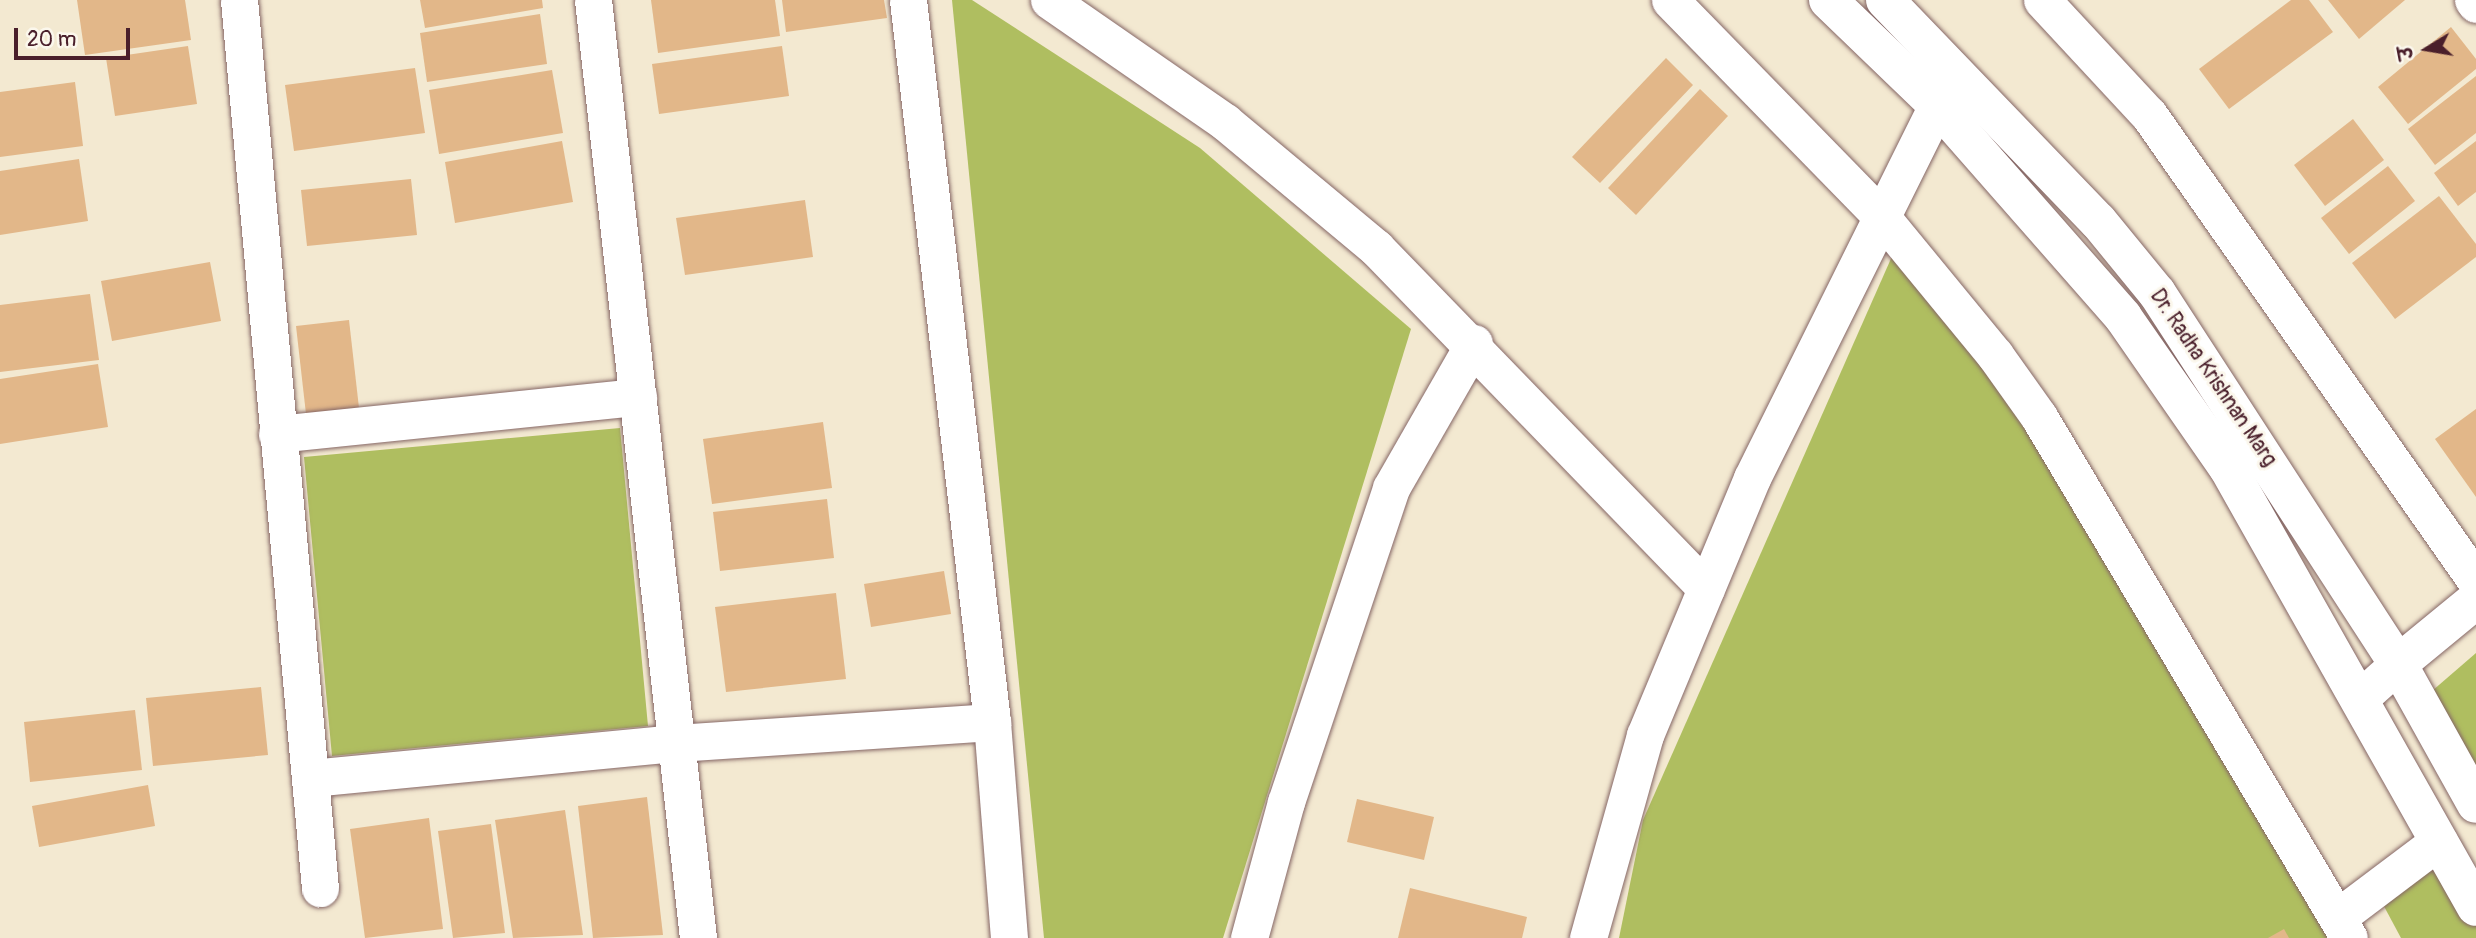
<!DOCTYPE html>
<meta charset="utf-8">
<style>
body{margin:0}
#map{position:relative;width:2476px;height:938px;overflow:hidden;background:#f3e9d1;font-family:Pangolin,"Playpen Sans Deva",sans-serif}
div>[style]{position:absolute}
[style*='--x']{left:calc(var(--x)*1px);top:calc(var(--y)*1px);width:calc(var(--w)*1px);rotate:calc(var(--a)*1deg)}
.green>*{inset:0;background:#afbe60}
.building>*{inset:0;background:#e2b789}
.roads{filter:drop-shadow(0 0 2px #856665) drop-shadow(0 0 2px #856665)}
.minor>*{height:37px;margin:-18.5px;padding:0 18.5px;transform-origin:18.5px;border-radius:18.5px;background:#fff}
.tertiary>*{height:38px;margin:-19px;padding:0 19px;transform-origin:19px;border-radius:19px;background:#fff}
span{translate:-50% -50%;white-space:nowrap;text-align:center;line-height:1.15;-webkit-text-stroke:6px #fbf7ec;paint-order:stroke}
.street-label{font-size:21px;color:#4a1f2b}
.north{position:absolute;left:2392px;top:14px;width:70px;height:70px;-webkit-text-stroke:5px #fbf7ec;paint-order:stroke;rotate:259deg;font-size:19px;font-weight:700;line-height:28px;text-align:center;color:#4a1f2b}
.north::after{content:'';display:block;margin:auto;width:24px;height:32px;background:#4a1f2b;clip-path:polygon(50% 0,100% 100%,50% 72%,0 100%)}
.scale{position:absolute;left:14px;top:28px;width:116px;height:32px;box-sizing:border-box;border:4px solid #4a1f2b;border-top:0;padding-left:9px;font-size:21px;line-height:24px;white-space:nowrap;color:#4a1f2b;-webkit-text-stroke:5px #fbf7ec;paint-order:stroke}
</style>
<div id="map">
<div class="green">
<div style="clip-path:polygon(952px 0,972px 0,1200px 148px,1411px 329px,1223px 938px,1044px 938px)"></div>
<div style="clip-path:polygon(1897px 245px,2045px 408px,2346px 938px,1619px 938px,1643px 820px)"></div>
<div style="clip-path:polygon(620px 428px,648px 726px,332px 756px,304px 457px)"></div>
<div style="clip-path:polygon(2476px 653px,2476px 772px,2432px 691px)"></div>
<div style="clip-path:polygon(2454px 847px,2476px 885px,2476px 938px,2401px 938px,2379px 897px)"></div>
</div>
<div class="building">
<div style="clip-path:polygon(77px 0,185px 0,191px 40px,85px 55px)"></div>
<div style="clip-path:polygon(420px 0,542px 0,543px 8px,425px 28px)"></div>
<div style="clip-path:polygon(651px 0,775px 0,780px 36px,658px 53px)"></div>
<div style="clip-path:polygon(782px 0,884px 0,887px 18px,786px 32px)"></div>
<div style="clip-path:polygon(2291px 0,2309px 0,2333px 32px,2229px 109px,2199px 69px)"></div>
<div style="clip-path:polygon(2328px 0,2405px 0,2359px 39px)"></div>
<div style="clip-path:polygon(540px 14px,547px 64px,427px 82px,420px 33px)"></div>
<div style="clip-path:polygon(2451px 27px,2476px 59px,2476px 69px,2408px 124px,2378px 87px)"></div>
<div style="clip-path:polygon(188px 46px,197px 104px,115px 116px,106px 58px)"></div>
<div style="clip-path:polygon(782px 46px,789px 96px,659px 114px,652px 64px)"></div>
<div style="clip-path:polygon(1666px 58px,1693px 85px,1600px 183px,1572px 157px)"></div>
<div style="clip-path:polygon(415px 68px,425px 133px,294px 151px,285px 85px)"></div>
<div style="clip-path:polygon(552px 70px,563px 133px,439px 154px,429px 90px)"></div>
<div style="clip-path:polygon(2476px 76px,2476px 133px,2435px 165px,2408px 129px)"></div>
<div style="clip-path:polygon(75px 82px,83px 146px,0 157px,0 92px)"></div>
<div style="clip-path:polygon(1700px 89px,1728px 116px,1636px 215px,1608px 188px)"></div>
<div style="clip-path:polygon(2353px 119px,2384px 160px,2325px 206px,2294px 165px)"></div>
<div style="clip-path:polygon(562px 141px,573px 202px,455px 223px,445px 162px)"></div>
<div style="clip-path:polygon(2476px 141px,2476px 192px,2458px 206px,2434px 173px)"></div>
<div style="clip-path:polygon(79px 159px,88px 221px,0 235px,0 171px)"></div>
<div style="clip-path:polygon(2388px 166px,2415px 201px,2349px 254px,2321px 218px)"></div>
<div style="clip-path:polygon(411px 179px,417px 235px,307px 246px,301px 190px)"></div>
<div style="clip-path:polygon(2439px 196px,2476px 244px,2476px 257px,2395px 319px,2352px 263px)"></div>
<div style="clip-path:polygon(805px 200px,813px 257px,685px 275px,676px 218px)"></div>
<div style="clip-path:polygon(210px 262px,221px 321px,112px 341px,101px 281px)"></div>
<div style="clip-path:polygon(90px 294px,99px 360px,0 372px,0 305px)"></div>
<div style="clip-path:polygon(349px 320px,359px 408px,306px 414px,296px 326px)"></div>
<div style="clip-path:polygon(98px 364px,108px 427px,0 444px,0 379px)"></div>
<div style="clip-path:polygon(2476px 409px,2476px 497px,2435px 439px)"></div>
<div style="clip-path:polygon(823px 422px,832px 488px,712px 504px,703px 439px)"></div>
<div style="clip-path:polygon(827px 499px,834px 558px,720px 571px,713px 512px)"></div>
<div style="clip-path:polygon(944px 571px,951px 614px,871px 627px,864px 584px)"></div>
<div style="clip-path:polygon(836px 593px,846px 679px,726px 692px,715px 607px)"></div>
<div style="clip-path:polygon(261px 687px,268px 755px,153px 766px,146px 698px)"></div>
<div style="clip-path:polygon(135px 710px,142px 770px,30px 782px,24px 722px)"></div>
<div style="clip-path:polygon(148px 785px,155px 826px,39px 847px,32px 806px)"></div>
<div style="clip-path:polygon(647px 797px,663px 935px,593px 938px,578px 806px)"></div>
<div style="clip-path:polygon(1357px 799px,1434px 817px,1424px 860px,1347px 842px)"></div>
<div style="clip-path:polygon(565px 810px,583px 935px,513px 938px,495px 820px)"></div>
<div style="clip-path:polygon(429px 818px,443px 929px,365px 938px,350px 829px)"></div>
<div style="clip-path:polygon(491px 824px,505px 933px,453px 938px,438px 831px)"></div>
<div style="clip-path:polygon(1410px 888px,1527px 917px,1522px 938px,1398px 938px)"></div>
<div style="clip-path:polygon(2284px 929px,2289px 938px,2268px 938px)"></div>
</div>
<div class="roads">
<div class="minor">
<div style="--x:239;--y:0;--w:892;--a:84.79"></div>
<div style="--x:593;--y:0;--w:944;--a:83.61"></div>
<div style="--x:908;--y:0;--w:727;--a:83.36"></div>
<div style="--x:992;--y:722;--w:217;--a:85.5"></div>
<div style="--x:1049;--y:0;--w:214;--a:34.7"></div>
<div style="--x:1225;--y:122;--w:197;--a:39.8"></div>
<div style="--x:1376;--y:248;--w:474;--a:45.9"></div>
<div style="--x:1670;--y:0;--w:301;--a:45.7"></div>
<div style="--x:1880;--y:215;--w:181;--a:50.6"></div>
<div style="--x:1995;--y:355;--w:76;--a:54.6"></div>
<div style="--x:2039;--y:417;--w:606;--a:59.25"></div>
<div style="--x:2042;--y:0;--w:157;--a:47.1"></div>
<div style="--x:2149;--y:115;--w:569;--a:54.94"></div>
<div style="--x:2473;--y:0;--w:5;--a:53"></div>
<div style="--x:277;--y:434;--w:363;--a:-5.9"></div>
<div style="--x:2359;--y:699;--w:52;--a:-41.9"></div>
<div style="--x:311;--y:778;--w:367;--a:-5.5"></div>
<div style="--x:676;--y:743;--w:317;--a:-3.8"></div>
<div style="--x:2338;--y:917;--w:126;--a:-37"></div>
<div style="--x:1249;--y:938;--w:141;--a:-74.8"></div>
<div style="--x:1286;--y:802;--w:331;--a:-71.5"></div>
<div style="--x:1391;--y:488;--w:167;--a:-60.2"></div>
<div style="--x:1588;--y:938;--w:211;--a:-74.3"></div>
<div style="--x:1645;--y:735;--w:278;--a:-67.4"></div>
<div style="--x:1752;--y:478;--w:416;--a:-63.6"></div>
</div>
<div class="tertiary">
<div style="--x:1828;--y:0;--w:151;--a:43.9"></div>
<div style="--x:1937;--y:105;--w:282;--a:48.7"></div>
<div style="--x:2123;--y:317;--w:184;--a:55.2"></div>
<div style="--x:2228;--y:468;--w:504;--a:60.54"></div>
<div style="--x:1885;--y:0;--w:307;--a:46.1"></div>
<div style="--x:2098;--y:221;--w:93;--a:50.7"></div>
<div style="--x:2157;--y:293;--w:442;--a:57"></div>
<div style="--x:2398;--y:664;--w:160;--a:60.9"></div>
<div style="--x:2398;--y:664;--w:101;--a:-39.4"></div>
</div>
</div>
<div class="street-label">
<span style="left:2213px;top:378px;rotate:56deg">Dr. Radha Krishnan Marg</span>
</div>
<div class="north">उ</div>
<div class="scale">20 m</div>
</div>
